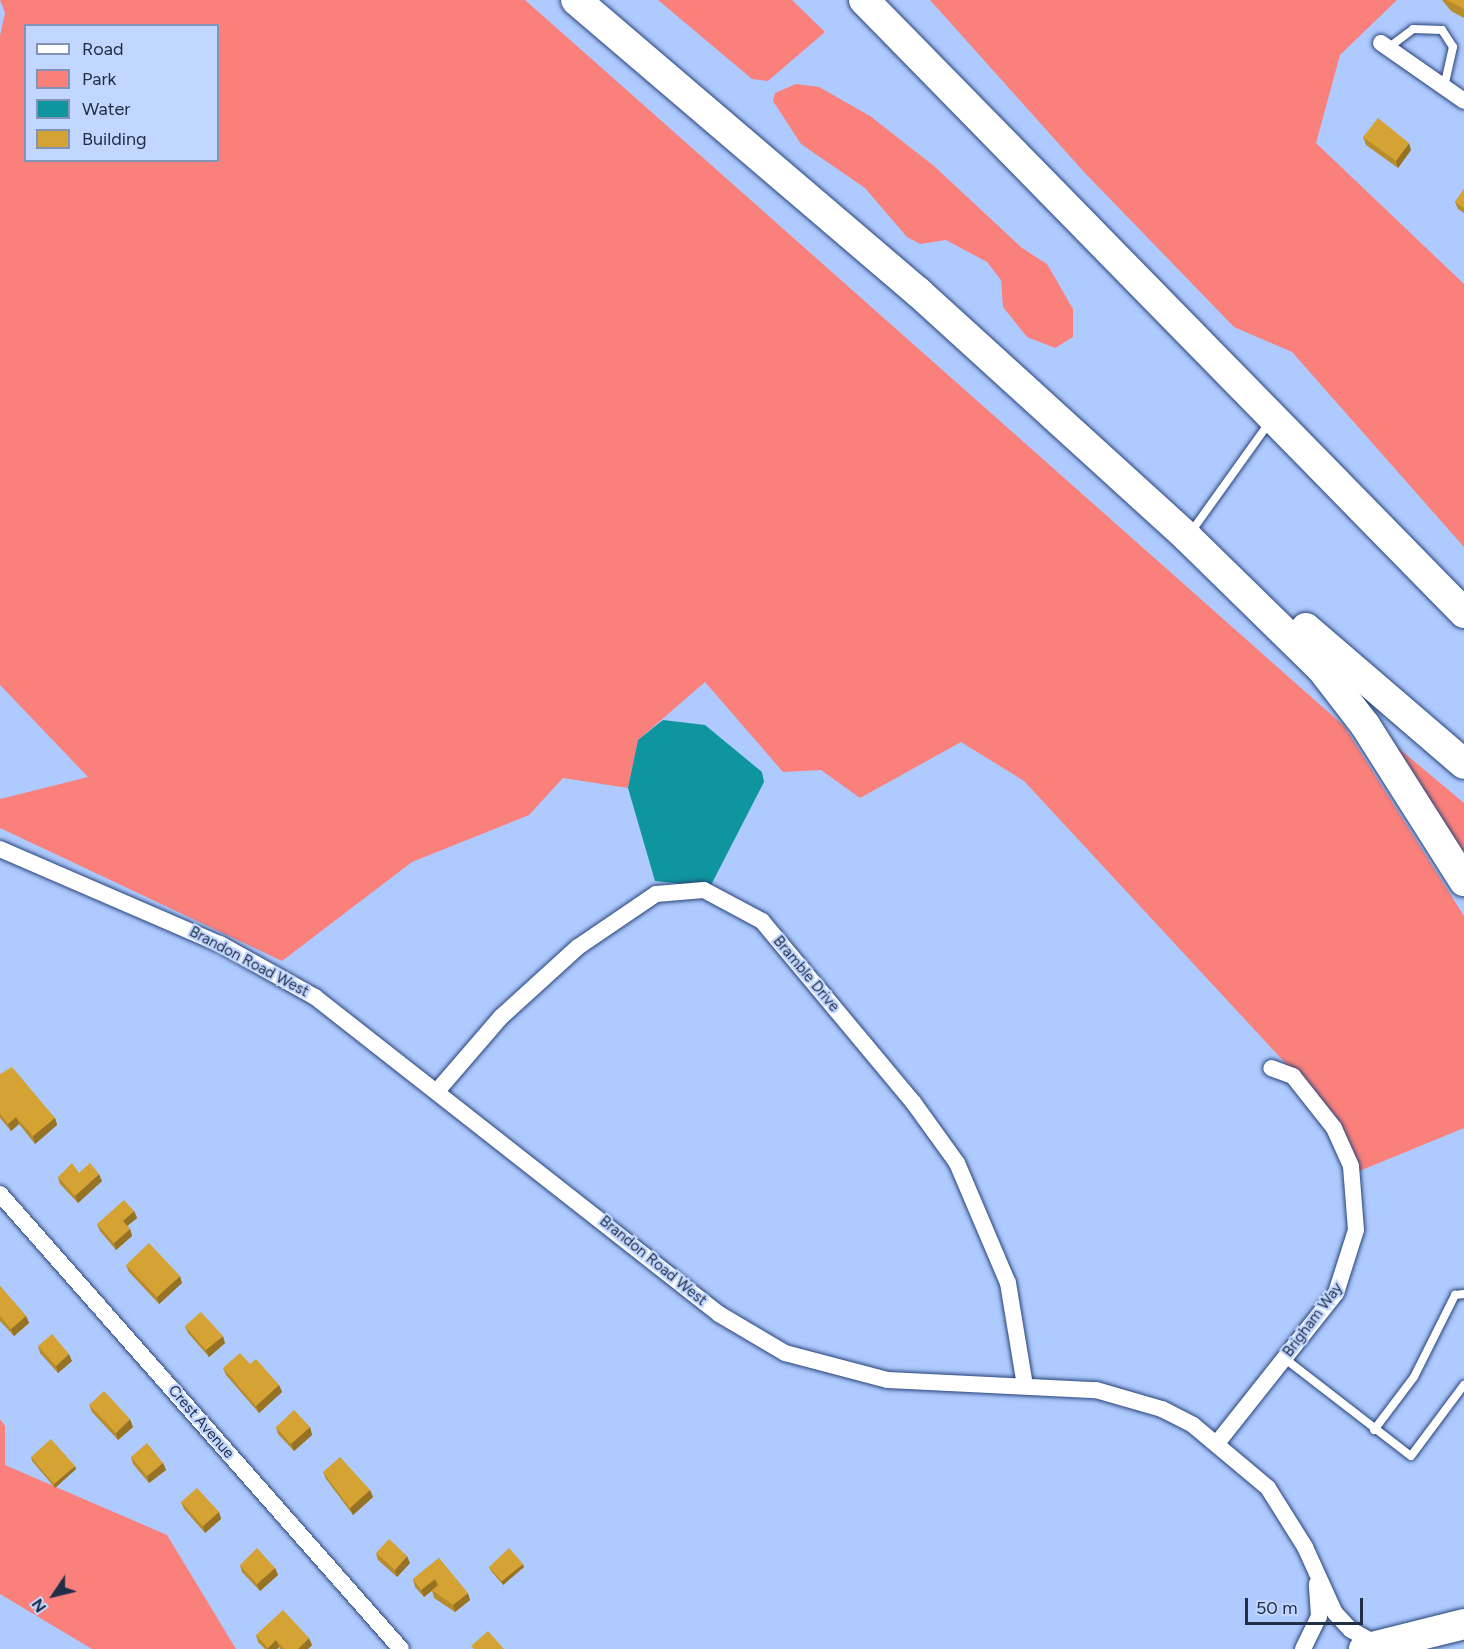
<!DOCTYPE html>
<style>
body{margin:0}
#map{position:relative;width:1464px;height:1649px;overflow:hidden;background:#aecafe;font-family:Figtree,sans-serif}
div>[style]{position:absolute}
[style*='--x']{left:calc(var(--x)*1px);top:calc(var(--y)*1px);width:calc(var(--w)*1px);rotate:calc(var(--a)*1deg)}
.green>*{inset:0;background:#fa807c}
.water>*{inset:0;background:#0f959e}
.roads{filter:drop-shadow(0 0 2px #28437a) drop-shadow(0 0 2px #28437a)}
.lane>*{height:8px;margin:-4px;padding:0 4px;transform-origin:4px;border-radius:4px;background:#fff}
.street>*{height:16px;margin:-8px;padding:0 8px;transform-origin:8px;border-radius:8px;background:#fff}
.highway>*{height:30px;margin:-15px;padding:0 15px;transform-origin:15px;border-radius:15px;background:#fff}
.wall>*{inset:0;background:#b78c2c}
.shaded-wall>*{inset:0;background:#957224}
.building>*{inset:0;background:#d5a333}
span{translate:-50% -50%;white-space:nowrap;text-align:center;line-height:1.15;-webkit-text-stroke:4.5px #c2d7ff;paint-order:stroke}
.street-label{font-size:15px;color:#212e47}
.legend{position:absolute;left:24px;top:24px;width:195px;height:138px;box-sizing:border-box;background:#c2d7ff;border:2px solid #8293b5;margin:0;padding:8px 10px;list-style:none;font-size:18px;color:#212e47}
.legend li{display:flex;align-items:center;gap:12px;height:30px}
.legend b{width:30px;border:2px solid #8293b5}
.north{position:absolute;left:24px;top:1565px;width:60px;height:60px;-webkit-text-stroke:4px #c2d7ff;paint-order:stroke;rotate:235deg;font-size:16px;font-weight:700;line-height:24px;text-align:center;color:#212e47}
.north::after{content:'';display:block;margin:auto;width:21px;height:27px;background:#212e47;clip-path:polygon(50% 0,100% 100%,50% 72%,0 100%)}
.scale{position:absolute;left:1245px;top:1598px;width:118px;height:27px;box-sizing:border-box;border:3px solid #212e47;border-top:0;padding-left:8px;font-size:18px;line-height:21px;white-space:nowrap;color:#212e47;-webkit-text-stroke:4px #c2d7ff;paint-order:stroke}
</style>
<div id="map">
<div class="green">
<div style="clip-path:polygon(evenodd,0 0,525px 0,1344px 726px,1464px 916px,1464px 1128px,1357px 1172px,1327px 1108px,1024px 781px,961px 742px,860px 798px,821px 770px,783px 772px,705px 682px,638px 740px,628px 788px,563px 778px,529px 815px,412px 862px,282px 961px,0 828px,0 799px,88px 777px,0 685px,0 36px,5px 13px,0 0,26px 26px,218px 26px,218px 160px,26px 160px,26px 26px)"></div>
<div style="clip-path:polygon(658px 0,792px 0,825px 32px,768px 81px,752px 79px)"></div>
<div style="clip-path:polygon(930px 0,1397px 0,1340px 55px,1316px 143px,1464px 284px,1464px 547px,1292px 352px,1234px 327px,1084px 172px)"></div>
<div style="clip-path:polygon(796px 84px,819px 87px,870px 116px,934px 166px,1022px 248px,1047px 264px,1073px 309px,1073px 337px,1055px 348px,1027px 337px,1003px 307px,1001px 280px,987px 262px,946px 240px,920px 244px,907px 237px,865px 188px,801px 144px,773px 101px,775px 93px)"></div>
<div style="clip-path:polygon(1384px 736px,1464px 803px,1464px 862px)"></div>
<div style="clip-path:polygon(0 1419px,5px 1426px,5px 1465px,167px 1535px,236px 1649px,92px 1649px,0 1594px)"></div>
</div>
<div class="water">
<div style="clip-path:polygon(663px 720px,705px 725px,762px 772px,764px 782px,710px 887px,655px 881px,628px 788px,638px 740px)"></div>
</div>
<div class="roads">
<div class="lane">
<div style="--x:1388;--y:48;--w:31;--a:-37"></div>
<div style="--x:1413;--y:29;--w:29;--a:2"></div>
<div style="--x:1442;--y:30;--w:20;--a:57"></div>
<div style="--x:1453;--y:47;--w:41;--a:102.7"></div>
<div style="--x:1191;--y:532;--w:134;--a:-54.4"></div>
<div style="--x:1284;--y:1358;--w:160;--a:37.7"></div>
<div style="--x:1411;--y:1456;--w:89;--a:-53.3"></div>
<div style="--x:1374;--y:1430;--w:66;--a:-53"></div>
<div style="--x:1414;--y:1377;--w:92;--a:-63.4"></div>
<div style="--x:1455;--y:1295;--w:9;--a:-6"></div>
</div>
<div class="street">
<div style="--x:1381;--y:43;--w:101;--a:34.9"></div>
<div style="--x:0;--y:849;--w:240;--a:23.4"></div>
<div style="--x:220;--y:944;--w:109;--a:29.2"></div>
<div style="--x:315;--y:997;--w:514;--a:38.12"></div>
<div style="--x:719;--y:1314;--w:77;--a:30.6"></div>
<div style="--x:785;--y:1353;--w:106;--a:14.7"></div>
<div style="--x:888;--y:1380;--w:208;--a:2.8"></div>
<div style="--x:1096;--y:1390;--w:69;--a:16.1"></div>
<div style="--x:1162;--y:1409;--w:35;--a:27"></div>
<div style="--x:1193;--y:1425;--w:98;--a:40"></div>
<div style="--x:1268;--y:1488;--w:70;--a:57.9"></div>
<div style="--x:1305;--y:1547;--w:72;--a:65.6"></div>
<div style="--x:1335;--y:1613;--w:23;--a:47"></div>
<div style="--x:1351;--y:1630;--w:31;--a:29"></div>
<div style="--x:438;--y:1090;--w:96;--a:-49.2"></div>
<div style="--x:501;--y:1017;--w:104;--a:-42.3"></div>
<div style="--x:578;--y:947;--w:94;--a:-34.2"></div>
<div style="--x:656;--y:894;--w:48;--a:-4.8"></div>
<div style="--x:704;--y:890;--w:66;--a:28.1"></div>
<div style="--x:762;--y:921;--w:236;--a:50.2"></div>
<div style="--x:913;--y:1102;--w:75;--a:54.2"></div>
<div style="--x:957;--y:1163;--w:130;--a:67"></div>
<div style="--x:1008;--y:1283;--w:104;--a:80.6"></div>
<div style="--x:0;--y:1194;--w:606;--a:48.61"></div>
<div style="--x:1218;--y:1442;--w:190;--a:-51.6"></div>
<div style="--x:1336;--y:1293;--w:66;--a:-72.4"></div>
<div style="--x:1356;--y:1230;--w:64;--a:-94.5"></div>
<div style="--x:1351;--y:1166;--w:42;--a:-114.1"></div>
<div style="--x:1334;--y:1128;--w:66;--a:-128.3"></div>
<div style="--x:1293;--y:1076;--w:23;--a:-160"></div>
<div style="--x:1303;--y:1649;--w:37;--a:-64"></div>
<div style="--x:1319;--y:1616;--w:32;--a:-94"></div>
</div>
<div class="highway">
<div style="--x:576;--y:0;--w:450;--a:40.5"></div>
<div style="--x:918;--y:292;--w:364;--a:42.3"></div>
<div style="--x:1187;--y:537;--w:187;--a:44.4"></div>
<div style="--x:1321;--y:668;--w:72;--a:52.3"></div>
<div style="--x:1365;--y:725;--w:185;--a:57.6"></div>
<div style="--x:864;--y:0;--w:858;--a:45.61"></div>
<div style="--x:1306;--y:628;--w:208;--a:40.7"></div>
<div style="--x:1364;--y:1649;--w:103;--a:-14"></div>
</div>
</div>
<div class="wall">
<div style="clip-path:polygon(1442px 0,1464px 0,1464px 18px,1451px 11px)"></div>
<div style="clip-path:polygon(1363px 137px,1411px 150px,1398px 168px,1366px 145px)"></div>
<div style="clip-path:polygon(1464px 189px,1464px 213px,1458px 209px,1455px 202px)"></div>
<div style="clip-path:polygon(0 1074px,55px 1118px,57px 1125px,35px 1144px,19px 1124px,11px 1131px,0 1118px)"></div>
<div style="clip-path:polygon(79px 1173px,102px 1181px,78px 1203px,60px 1184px,58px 1177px)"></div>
<div style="clip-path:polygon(134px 1211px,137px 1218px,127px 1226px,130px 1229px,132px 1236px,116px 1250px,100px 1231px,97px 1224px)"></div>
<div style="clip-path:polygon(126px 1265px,182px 1283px,159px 1304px,129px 1272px)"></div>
<div style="clip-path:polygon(0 1286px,26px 1316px,29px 1323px,14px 1336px,0 1321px)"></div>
<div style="clip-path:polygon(185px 1326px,225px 1343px,209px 1357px,188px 1333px)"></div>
<div style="clip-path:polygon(38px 1346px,72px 1361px,58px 1373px,40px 1353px)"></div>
<div style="clip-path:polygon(250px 1364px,279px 1385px,282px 1392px,259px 1413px,226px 1375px,223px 1368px)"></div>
<div style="clip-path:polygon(89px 1405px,133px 1427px,118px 1440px,92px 1412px)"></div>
<div style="clip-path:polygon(276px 1427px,310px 1427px,312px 1435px,294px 1451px,278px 1434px)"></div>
<div style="clip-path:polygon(31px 1457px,76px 1469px,55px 1488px,32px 1461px)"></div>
<div style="clip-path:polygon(131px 1457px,163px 1463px,166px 1470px,149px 1483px,133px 1464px)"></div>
<div style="clip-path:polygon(323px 1472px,370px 1490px,373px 1497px,353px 1515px,326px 1479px)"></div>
<div style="clip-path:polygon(181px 1502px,219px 1512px,221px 1519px,205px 1533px,184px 1509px)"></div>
<div style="clip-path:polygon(376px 1553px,410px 1563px,397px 1577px,378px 1560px)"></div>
<div style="clip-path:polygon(439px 1558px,470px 1600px,455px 1612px,434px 1598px,432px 1591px,424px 1597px,415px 1587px,413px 1579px)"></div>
<div style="clip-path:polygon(240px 1565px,275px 1568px,278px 1575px,260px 1591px,242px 1572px)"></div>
<div style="clip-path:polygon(489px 1567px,524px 1567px,503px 1585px,491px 1571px)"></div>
<div style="clip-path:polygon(256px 1635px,312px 1645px,308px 1649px,280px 1649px,279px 1647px,277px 1649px,265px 1649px,258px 1642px)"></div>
</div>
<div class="shaded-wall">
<div style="clip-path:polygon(1409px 143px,1411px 150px,1398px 168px,1396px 161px)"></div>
<div style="clip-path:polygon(16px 1117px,19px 1124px,11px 1131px,8px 1124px)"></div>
<div style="clip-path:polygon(55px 1118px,57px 1125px,35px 1144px,33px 1136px)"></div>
<div style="clip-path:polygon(99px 1174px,102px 1181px,78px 1203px,75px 1196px)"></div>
<div style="clip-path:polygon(134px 1211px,137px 1218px,125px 1228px,123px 1221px)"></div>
<div style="clip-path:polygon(130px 1229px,132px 1236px,116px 1250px,114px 1243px)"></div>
<div style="clip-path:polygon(180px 1276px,182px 1283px,159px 1304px,157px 1297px)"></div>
<div style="clip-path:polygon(26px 1316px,29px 1323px,14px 1336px,11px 1329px)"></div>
<div style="clip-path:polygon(223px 1336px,225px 1343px,209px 1357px,206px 1350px)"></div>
<div style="clip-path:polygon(69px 1354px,72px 1361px,58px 1373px,56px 1366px)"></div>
<div style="clip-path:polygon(279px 1385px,282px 1392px,259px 1413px,256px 1406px)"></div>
<div style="clip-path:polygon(130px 1419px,133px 1427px,118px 1440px,116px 1433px)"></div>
<div style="clip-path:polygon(310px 1427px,312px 1435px,294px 1451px,291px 1444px)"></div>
<div style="clip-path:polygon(163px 1463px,166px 1470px,149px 1483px,147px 1476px)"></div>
<div style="clip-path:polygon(75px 1466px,76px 1469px,55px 1488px,54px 1484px)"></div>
<div style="clip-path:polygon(370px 1490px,373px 1497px,353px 1515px,350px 1508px)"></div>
<div style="clip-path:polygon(219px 1512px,221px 1519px,205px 1533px,203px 1526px)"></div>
<div style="clip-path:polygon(407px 1556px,410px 1563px,397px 1577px,395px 1570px)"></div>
<div style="clip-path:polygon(523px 1564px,524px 1567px,503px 1585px,502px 1581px)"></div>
<div style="clip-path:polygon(275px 1568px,278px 1575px,260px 1591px,257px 1584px)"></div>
<div style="clip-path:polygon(435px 1579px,437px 1586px,424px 1597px,421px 1590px)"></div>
<div style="clip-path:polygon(468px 1593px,470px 1600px,455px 1612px,453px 1605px)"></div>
<div style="clip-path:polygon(309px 1638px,312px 1645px,308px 1649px,298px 1649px)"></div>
<div style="clip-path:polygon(276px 1640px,279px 1647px,277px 1649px,268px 1649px,268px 1648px)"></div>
</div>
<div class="building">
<div style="clip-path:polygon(1447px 0,1464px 0,1464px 9px)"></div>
<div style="clip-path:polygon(1378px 118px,1409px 143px,1396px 161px,1363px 137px)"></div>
<div style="clip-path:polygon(1464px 189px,1464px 208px,1455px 202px)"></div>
<div style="clip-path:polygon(12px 1067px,55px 1118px,33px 1136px,16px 1117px,8px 1124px,0 1114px,0 1074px)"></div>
<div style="clip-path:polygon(72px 1163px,79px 1173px,90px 1163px,99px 1174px,75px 1196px,58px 1177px)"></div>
<div style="clip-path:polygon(124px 1200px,134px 1211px,123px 1221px,130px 1229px,114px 1243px,97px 1224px)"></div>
<div style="clip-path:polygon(149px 1243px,180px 1276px,157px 1297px,126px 1265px)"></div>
<div style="clip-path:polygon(0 1286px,26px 1316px,11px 1329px,0 1316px)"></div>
<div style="clip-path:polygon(201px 1312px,223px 1336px,206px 1350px,185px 1326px)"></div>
<div style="clip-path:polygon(52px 1334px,69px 1354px,56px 1366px,38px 1346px)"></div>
<div style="clip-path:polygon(240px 1353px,250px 1364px,256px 1359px,279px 1385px,256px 1406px,223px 1368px)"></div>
<div style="clip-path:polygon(104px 1391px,130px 1419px,116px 1433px,89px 1405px)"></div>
<div style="clip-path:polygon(294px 1410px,310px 1427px,291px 1444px,276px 1427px)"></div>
<div style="clip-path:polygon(51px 1439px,75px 1466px,54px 1484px,31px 1457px)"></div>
<div style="clip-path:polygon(147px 1443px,163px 1463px,147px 1476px,131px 1457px)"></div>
<div style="clip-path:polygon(340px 1457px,370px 1490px,350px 1508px,323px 1472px)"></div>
<div style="clip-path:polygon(197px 1488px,219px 1512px,203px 1526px,181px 1502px)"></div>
<div style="clip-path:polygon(389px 1539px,407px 1556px,395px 1570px,376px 1553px)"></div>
<div style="clip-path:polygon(257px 1548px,275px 1568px,257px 1584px,240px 1565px)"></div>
<div style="clip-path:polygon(509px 1548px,523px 1564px,502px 1581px,489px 1567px)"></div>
<div style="clip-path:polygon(439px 1558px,468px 1593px,453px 1605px,432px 1590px,439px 1585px,435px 1579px,421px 1590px,413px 1579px)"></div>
<div style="clip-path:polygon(283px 1610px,309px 1638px,298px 1649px,284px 1649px,276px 1640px,268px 1648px,256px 1635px)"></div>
<div style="clip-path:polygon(488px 1631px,504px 1649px,474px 1649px,471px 1646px)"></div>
</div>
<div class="street-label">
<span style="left:249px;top:962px;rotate:28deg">Brandon Road West</span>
<span style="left:806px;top:974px;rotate:50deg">Bramble Drive</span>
<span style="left:653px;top:1261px;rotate:39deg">Brandon Road West</span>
<span style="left:1313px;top:1320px;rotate:-53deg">Brigham Way</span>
<span style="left:201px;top:1422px;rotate:49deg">Crest Avenue</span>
</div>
<ul class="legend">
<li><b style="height:8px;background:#fff"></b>Road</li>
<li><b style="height:16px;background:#fa807c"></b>Park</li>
<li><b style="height:16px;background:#0f959e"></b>Water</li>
<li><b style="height:16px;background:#d5a333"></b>Building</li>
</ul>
<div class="north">N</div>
<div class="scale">50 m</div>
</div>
